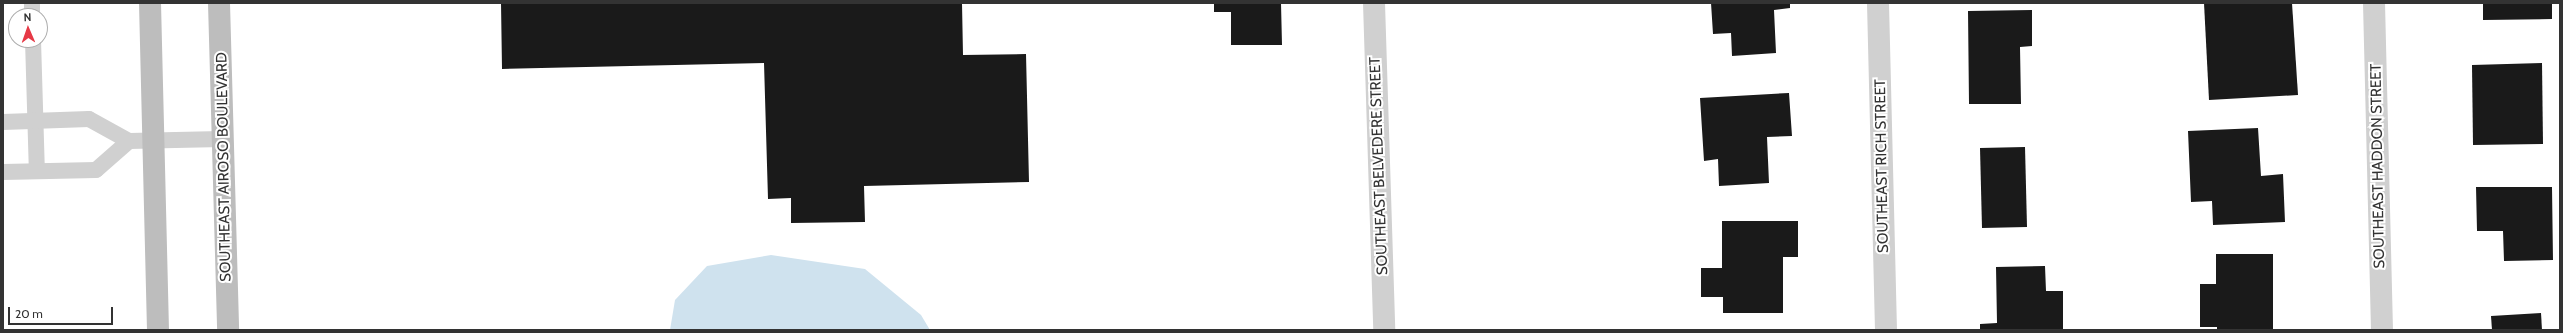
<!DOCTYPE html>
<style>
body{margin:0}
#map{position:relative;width:2563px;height:333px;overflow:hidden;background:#fff;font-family:Cabin,sans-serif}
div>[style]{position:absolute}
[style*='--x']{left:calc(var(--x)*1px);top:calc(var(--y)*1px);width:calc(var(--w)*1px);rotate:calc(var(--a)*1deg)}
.water>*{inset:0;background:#cfe2ee}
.building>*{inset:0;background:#1a1a1a}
.service>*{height:16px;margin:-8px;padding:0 8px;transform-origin:8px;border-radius:8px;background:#d0d0d0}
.minor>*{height:22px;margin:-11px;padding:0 11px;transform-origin:11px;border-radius:11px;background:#d0d0d0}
.secondary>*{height:22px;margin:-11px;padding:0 11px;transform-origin:11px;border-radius:11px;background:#bdbdbd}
span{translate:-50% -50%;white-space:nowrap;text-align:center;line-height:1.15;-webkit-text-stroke:4px #fff;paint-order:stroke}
.street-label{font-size:15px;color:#333}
.frame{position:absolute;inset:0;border:4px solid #333;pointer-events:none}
.north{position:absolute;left:8px;top:8px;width:40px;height:40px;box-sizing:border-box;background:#fff;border:1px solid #adadad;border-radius:50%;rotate:358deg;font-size:11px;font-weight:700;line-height:16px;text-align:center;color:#333}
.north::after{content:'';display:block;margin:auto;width:14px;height:18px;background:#e63946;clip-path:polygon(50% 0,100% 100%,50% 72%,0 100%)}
.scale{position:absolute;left:8px;top:307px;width:105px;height:18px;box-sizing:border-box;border:2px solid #333;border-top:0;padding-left:5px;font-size:12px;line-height:14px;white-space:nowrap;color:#333;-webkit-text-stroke:3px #fff;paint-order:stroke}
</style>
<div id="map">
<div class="water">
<div style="clip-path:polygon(771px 255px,865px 269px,921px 315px,930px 330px,670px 330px,675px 300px,707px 266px)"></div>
</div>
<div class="building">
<div style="clip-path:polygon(501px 3px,962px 3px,963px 55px,1026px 54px,1029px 182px,864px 186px,865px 222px,791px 223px,791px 198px,768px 199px,764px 63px,502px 69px)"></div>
<div style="clip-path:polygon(1214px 3px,1281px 3px,1282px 45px,1231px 45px,1231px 12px,1214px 12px)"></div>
<div style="clip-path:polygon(1711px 3px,1790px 3px,1790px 8px,1774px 10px,1776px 53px,1732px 56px,1731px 33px,1713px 34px)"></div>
<div style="clip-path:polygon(2204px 3px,2292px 3px,2298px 95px,2209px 100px)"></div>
<div style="clip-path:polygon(2483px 3px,2552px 3px,2552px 19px,2483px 20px)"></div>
<div style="clip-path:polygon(2032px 10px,2032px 46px,2020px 47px,2021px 104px,1969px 104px,1968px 11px)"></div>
<div style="clip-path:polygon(2542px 63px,2543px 144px,2473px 145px,2472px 65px)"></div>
<div style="clip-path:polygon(1789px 93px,1792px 136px,1767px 137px,1769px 183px,1719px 186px,1718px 159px,1704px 161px,1700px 98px)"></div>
<div style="clip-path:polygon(2258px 128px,2261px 176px,2283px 174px,2285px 222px,2213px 225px,2212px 201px,2191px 202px,2188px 131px)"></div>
<div style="clip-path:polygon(2025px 147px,2027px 227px,1982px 228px,1980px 148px)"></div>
<div style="clip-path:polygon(2476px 187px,2552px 187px,2553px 260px,2504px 261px,2503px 231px,2477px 231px)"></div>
<div style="clip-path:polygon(1722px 221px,1798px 221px,1798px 257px,1783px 257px,1783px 313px,1723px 313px,1723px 297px,1701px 297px,1701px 268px,1722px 268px)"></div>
<div style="clip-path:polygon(2216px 254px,2273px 254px,2273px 330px,2217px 330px,2217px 327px,2200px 327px,2200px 284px,2216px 284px)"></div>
<div style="clip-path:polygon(2045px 266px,2046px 291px,2063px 291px,2063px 330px,1980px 330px,1980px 324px,1997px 323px,1996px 267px)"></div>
<div style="clip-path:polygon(2541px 313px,2542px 330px,2492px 330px,2491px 316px)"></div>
</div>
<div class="service">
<div style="--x:32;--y:3;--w:13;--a:90"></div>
<div style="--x:33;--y:40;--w:131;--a:88.3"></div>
<div style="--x:3;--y:122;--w:86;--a:-2"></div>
<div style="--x:89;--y:119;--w:46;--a:28.8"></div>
<div style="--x:129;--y:141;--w:93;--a:-1.2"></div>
<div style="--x:3;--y:172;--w:93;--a:-1.2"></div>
<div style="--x:96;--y:170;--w:44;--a:-41.3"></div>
</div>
<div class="minor">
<div style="--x:1374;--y:3;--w:327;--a:88.2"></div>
<div style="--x:1878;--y:3;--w:327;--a:88.6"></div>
<div style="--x:2374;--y:3;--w:327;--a:88.6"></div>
</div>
<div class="secondary">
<div style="--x:150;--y:3;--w:327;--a:88.6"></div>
<div style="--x:219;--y:3;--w:327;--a:88.4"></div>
</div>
<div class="street-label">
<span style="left:1379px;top:166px;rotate:-92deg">SOUTHEAST BELVEDERE STREET</span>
<span style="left:1882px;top:166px;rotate:-91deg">SOUTHEAST RICH STREET</span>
<span style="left:2378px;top:166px;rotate:-91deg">SOUTHEAST HADDON STREET</span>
<span style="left:224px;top:167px;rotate:-91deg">SOUTHEAST AIROSO BOULEVARD</span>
</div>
<div class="frame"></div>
<div class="north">N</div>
<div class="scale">20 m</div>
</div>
